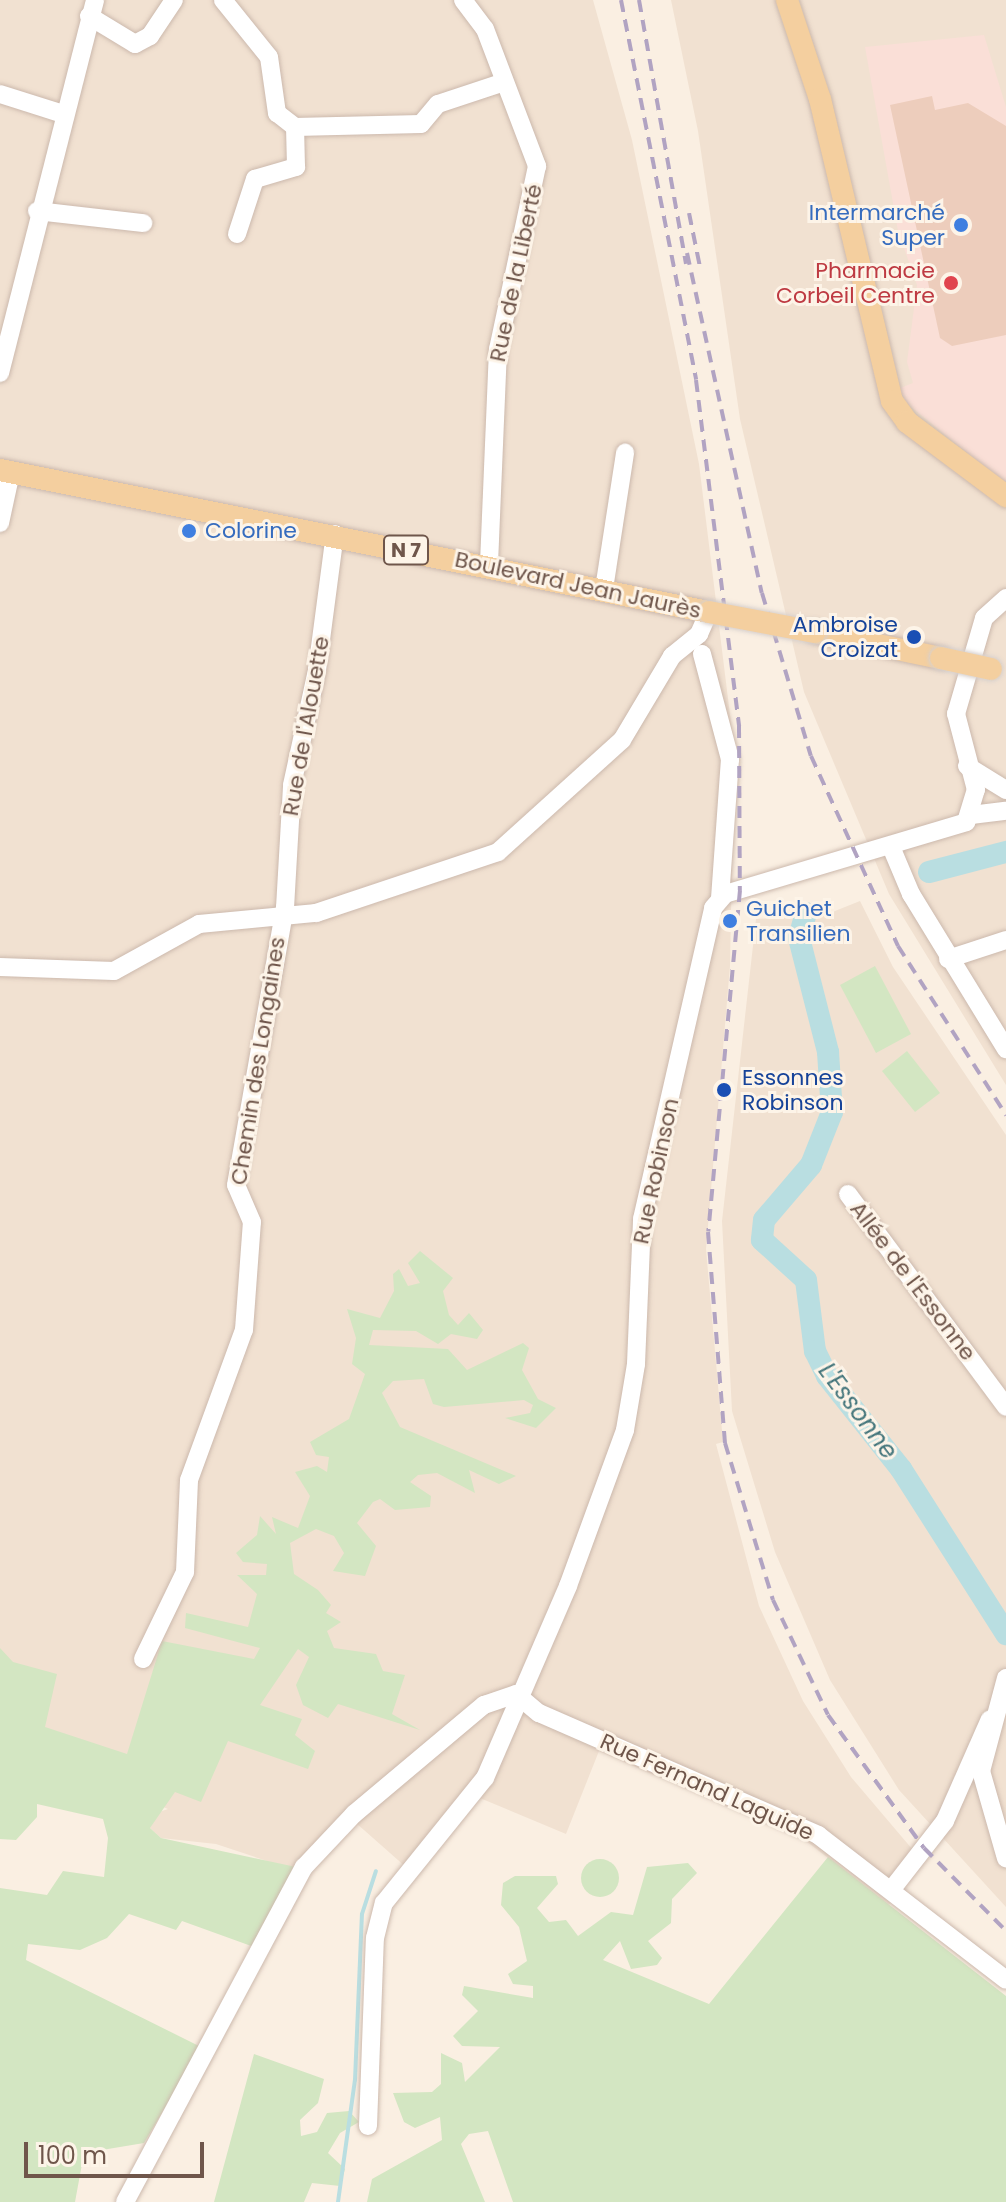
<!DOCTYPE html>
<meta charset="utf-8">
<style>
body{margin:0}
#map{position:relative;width:1006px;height:2202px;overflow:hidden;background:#faefe2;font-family:Poppins,sans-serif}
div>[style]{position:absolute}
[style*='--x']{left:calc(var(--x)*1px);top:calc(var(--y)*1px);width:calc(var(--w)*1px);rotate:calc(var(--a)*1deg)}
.residential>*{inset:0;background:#f1e1d1}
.commercial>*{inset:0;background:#fadfd7}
.green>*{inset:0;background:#d3e6c2}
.round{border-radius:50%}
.stream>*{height:4px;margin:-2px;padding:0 2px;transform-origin:2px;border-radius:2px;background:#b9dee1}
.river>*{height:22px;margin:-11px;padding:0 11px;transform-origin:11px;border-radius:11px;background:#b9dee1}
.building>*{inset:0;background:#edcdbc}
.roads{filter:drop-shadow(0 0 2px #ccb9ad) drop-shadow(0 0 2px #ccb9ad)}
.minor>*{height:18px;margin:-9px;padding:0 9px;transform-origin:9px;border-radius:9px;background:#fff}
.major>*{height:22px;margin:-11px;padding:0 11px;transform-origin:11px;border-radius:11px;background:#f4cf9f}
.rail>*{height:4px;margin-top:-2px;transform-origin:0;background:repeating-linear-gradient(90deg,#b1a3c2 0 12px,transparent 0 20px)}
.bridges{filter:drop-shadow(0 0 2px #d7d0cd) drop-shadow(0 0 2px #d7d0cd)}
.major-bridge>*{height:22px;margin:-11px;padding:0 11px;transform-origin:11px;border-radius:11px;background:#f4cf9f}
.dots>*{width:22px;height:22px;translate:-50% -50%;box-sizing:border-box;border:4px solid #fdf4e8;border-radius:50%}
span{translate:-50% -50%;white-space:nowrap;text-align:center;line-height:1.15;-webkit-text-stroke:6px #fdf4e8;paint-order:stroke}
.shield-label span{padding:2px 6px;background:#fdf4e8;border:2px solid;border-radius:6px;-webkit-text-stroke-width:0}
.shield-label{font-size:20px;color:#6f564b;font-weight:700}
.shop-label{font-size:22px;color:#366cbe}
.right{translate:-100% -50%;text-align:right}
.left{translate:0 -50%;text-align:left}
.health-label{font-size:22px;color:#be3a42}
.street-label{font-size:22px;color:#6f564b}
.transit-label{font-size:22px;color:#164399}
.water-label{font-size:24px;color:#43757b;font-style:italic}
.scale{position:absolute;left:24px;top:2142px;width:180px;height:36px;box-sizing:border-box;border:4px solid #6f564b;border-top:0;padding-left:10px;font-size:24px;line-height:28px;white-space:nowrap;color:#6f564b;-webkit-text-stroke:6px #fdf4e8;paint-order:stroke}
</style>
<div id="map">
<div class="residential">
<div style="clip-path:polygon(0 0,593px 0,632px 140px,699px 464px,734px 747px,730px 966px,706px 1249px,723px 1442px,716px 1444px,759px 1606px,803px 1701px,851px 1777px,924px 1863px,889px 1905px,806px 1841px,599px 1751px,566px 1834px,475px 1796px,407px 1868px,356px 1823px,306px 1874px,216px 1844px,161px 1838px,150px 1828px,153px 1814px,168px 1809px,0 1740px)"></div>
<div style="clip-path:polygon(671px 0,1006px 0,1006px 1085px,889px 894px,804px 692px,740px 419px,698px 131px)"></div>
<div style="clip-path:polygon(860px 901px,893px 967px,1006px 1135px,1006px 1907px,899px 1790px,830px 1680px,775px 1552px,732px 1411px,722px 1221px,756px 919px,825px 915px)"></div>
</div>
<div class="commercial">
<div style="clip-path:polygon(984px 35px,1006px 107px,1006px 485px,903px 400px,900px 388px,913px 383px,907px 362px,917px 285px,898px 231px,865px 47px)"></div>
</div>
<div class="green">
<div style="clip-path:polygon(875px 966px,911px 1034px,876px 1053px,840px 985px)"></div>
<div style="clip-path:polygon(907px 1051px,940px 1093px,915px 1112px,882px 1071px)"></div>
<div style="clip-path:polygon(420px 1251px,453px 1278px,443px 1291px,449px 1315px,458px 1325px,469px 1313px,483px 1330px,477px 1339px,451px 1334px,438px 1344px,416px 1331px,373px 1330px,369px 1345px,448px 1349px,467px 1370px,523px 1343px,529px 1348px,522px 1370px,538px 1399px,556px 1408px,536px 1428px,505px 1418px,530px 1413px,533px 1405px,524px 1400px,444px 1407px,433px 1404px,424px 1379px,393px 1381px,382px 1393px,400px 1427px,516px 1476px,499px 1484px,469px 1470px,475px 1493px,437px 1473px,418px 1475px,410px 1482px,431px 1496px,430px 1507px,395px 1510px,380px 1499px,373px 1502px,357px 1523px,376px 1546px,365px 1576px,333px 1571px,344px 1553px,334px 1536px,316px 1529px,290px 1543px,294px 1574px,318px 1590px,331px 1605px,326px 1613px,341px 1622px,327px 1631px,334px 1648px,376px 1654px,383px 1671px,405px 1675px,392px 1714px,420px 1730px,338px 1704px,328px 1718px,303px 1705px,296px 1685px,309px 1657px,298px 1649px,260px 1705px,302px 1719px,295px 1735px,315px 1751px,308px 1769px,228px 1741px,201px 1802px,175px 1792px,150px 1828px,161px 1838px,296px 1867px,254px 1947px,182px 1921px,176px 1930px,129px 1914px,107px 1938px,80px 1950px,28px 1944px,26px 1960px,201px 2047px,144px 2143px,84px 2153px,75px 2202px,0 2202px,0 1888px,47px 1895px,63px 1871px,104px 1877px,108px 1838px,103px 1819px,37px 1804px,37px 1817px,16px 1840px,0 1839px,0 1648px,13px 1662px,57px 1674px,45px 1727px,127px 1754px,162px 1641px,254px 1659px,260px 1648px,185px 1628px,186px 1613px,248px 1627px,257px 1594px,237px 1575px,266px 1575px,267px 1564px,243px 1562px,236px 1553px,257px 1535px,260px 1516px,276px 1534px,272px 1517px,298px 1528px,310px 1496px,295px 1472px,317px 1466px,327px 1472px,329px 1457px,316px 1455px,310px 1442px,349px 1419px,365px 1374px,352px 1364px,356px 1338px,347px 1309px,380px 1318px,394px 1291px,393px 1274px,399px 1269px,408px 1286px,420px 1283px,408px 1263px)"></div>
<div style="clip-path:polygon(828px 1857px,1006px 1996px,1006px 2202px,513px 2202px,488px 2131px,469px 2134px,461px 2144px,485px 2202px,367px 2202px,372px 2179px,442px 2140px,440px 2117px,415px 2128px,404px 2122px,393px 2093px,432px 2092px,441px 2084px,441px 2053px,462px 2063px,465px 2082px,500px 2047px,462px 2046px,453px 2036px,478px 2011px,462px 1995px,464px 1986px,533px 1998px,533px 1986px,513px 1984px,508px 1974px,527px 1961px,519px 1927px,501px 1905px,503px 1883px,515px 1876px,556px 1876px,558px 1884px,537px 1908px,549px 1922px,566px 1920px,578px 1936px,611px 1912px,633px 1915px,647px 1867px,688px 1863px,697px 1873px,672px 1899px,671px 1923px,648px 1941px,662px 1958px,657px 1965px,631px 1969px,620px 1941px,603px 1960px,709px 2004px)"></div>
<div class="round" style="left:581px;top:1859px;width:38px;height:38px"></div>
<div style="clip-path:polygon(254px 2054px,324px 2079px,318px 2103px,300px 2120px,301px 2136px,317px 2132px,327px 2113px,349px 2111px,359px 2122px,340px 2133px,328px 2153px,345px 2169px,340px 2186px,312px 2183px,304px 2202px,214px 2202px)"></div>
</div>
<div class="stream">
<div style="--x:338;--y:2202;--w:123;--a:-82.1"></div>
<div style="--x:355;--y:2080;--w:166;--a:-87.6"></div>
<div style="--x:362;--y:1914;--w:45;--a:-72"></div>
</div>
<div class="river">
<div style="--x:929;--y:872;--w:80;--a:-14.6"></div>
<div style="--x:806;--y:913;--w:26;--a:106"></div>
<div style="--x:799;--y:938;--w:118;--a:75.7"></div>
<div style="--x:828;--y:1052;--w:60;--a:86.2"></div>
<div style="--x:832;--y:1112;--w:57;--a:111.6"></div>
<div style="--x:811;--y:1165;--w:72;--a:130.5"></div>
<div style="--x:764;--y:1220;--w:20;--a:96"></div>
<div style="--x:762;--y:1240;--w:59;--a:42.3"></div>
<div style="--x:806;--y:1280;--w:72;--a:82.8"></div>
<div style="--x:815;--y:1351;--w:28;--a:64"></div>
<div style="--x:827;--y:1376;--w:119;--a:51.5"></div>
<div style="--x:901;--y:1469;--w:196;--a:57.5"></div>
</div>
<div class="building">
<div style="clip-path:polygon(932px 96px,935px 110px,968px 103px,1006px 126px,1006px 335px,952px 346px,940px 338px,890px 105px)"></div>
</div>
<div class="roads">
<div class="minor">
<div style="--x:223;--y:0;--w:73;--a:51.1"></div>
<div style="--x:269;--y:57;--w:57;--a:81.9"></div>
<div style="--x:277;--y:113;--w:23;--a:38"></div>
<div style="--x:463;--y:0;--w:36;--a:53"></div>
<div style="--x:485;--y:29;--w:147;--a:69.2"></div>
<div style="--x:537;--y:166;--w:187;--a:102"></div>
<div style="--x:498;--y:349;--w:216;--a:92.4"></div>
<div style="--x:89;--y:16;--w:54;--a:31.3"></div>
<div style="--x:135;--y:44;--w:17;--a:-28"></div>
<div style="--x:150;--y:36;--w:43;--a:-56.3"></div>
<div style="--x:0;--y:94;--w:66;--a:17.6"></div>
<div style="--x:295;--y:127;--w:126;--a:-1.4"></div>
<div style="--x:421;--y:124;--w:26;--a:-50"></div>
<div style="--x:438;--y:104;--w:66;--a:-18.4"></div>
<div style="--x:37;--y:211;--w:107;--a:6.5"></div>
<div style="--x:237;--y:234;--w:58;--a:-71.9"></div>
<div style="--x:255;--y:179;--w:43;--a:-16.3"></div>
<div style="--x:296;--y:167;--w:40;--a:-91.4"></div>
<div style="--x:0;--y:373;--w:385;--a:-75.7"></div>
<div style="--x:0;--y:523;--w:52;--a:-77.8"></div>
<div style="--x:604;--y:589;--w:138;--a:-81.2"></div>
<div style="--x:702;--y:654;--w:109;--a:75.1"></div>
<div style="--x:730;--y:759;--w:139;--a:94.1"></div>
<div style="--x:967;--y:766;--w:46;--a:31.6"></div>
<div style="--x:971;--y:815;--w:35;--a:-7"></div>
<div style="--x:892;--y:849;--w:49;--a:67.1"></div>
<div style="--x:911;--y:894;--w:182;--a:58.5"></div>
<div style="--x:948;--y:959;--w:61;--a:-18.1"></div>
<div style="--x:0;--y:967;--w:114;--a:2"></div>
<div style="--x:114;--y:971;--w:97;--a:-28.9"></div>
<div style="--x:199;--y:924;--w:118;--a:-5.4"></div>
<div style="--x:316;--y:913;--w:192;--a:-18.5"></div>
<div style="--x:498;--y:852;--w:167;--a:-42.1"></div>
<div style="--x:622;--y:740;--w:98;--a:-59.2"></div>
<div style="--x:672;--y:656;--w:35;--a:-39"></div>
<div style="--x:699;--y:634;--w:24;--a:-66"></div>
<div style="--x:848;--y:1194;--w:265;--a:53.4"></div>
<div style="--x:143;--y:1659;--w:97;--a:-64.2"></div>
<div style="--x:185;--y:1572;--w:92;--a:-87.5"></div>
<div style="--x:189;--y:1480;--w:160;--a:-69.9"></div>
<div style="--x:244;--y:1330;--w:108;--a:-85.8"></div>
<div style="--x:252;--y:1222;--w:40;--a:-113.4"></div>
<div style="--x:236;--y:1185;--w:281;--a:-80"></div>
<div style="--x:285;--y:908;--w:123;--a:-86.7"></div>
<div style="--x:292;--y:785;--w:118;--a:-77.7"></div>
<div style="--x:317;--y:670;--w:137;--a:-82.5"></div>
<div style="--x:1006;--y:1678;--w:96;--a:105"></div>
<div style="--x:981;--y:1771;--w:91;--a:74"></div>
<div style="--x:516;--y:1694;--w:30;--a:40"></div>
<div style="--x:539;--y:1713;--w:305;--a:23.6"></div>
<div style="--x:818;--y:1835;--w:237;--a:37.6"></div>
<div style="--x:892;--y:1889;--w:86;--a:-52.1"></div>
<div style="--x:945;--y:1821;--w:111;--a:-66.2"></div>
<div style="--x:368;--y:2126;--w:188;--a:-87.9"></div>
<div style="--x:375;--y:1938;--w:36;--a:-76"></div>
<div style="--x:384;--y:1903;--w:161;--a:-51.1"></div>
<div style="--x:485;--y:1778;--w:209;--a:-66.6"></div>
<div style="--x:568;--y:1586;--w:166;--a:-69.9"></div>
<div style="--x:625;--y:1430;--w:67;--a:-80.5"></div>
<div style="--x:636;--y:1364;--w:145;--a:-87.6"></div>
<div style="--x:642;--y:1219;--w:319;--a:-77.1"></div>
<div style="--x:713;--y:908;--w:18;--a:-49"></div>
<div style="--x:725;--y:894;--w:252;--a:-16.6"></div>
<div style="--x:966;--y:822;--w:34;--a:-73"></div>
<div style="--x:976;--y:790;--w:79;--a:-104.7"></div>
<div style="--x:956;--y:714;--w:100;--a:-73.7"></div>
<div style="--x:984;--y:618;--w:30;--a:-42"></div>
<div style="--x:125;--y:2202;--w:380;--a:-61.9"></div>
<div style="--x:304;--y:1867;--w:73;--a:-46.7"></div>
<div style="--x:354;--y:1814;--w:170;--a:-40"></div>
<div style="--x:484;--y:1705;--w:34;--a:-19"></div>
</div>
<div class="major">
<div style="--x:787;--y:0;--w:104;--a:71.6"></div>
<div style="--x:820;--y:99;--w:310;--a:76.6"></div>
<div style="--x:892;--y:401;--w:26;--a:54"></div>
<div style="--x:907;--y:422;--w:124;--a:36.8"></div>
<div style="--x:0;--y:470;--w:723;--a:11.33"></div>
<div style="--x:815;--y:632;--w:129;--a:11.7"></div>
</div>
</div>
<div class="rail">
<div style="--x:621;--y:0;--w:387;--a:78.8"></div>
<div style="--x:696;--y:380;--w:349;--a:82.9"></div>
<div style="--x:739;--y:726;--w:164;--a:89.7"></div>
<div style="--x:740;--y:890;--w:343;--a:95.3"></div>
<div style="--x:708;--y:1232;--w:212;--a:85.4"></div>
<div style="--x:725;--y:1443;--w:164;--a:73"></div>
<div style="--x:773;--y:1600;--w:127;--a:64.4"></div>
<div style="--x:828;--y:1715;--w:164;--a:54.2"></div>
<div style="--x:924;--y:1848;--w:117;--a:45.3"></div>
<div style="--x:639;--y:0;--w:268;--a:79.9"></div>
<div style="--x:689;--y:213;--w:55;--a:78.5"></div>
<div style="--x:687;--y:253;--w:348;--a:77.6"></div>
<div style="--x:762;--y:593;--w:170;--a:73.3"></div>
<div style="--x:811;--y:756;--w:209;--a:65.4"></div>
<div style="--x:898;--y:946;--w:201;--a:57.4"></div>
</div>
<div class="bridges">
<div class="major-bridge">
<div style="--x:709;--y:612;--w:108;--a:10.7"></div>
<div style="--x:941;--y:658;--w:51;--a:12.4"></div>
</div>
</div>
<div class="dots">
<div style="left:961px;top:225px;background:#3f7fe0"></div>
<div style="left:951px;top:283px;background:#e0444e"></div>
<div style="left:189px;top:531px;background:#3f7fe0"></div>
<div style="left:914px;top:637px;background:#1a4fb4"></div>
<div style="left:730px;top:921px;background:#3f7fe0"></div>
<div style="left:724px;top:1090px;background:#1a4fb4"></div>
</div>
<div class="shield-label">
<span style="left:406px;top:550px">N 7</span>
</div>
<div class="shop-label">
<span class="right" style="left:945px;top:225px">Intermarché<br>Super</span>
<span class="left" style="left:205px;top:531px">Colorine</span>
<span class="left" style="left:746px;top:921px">Guichet<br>Transilien</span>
</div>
<div class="health-label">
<span class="right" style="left:935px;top:283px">Pharmacie<br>Corbeil Centre</span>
</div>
<div class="street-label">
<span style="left:516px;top:273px;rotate:-78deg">Rue de la Liberté</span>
<span style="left:578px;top:585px;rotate:12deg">Boulevard Jean Jaurès</span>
<span style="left:306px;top:726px;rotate:-80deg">Rue de l'Alouette</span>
<span style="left:258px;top:1061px;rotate:-81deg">Chemin des Longaines</span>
<span style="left:656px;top:1171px;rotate:-78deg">Rue Robinson</span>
<span style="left:913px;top:1281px;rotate:53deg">Allée de l'Essonne</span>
<span style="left:707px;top:1787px;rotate:24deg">Rue Fernand Laguide</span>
</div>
<div class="transit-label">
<span class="right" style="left:898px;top:637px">Ambroise<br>Croizat</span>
<span class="left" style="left:742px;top:1090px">Essonnes<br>Robinson</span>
</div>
<div class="water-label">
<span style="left:858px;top:1411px;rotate:53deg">L'Essonne</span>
</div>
<div class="scale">100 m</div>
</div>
